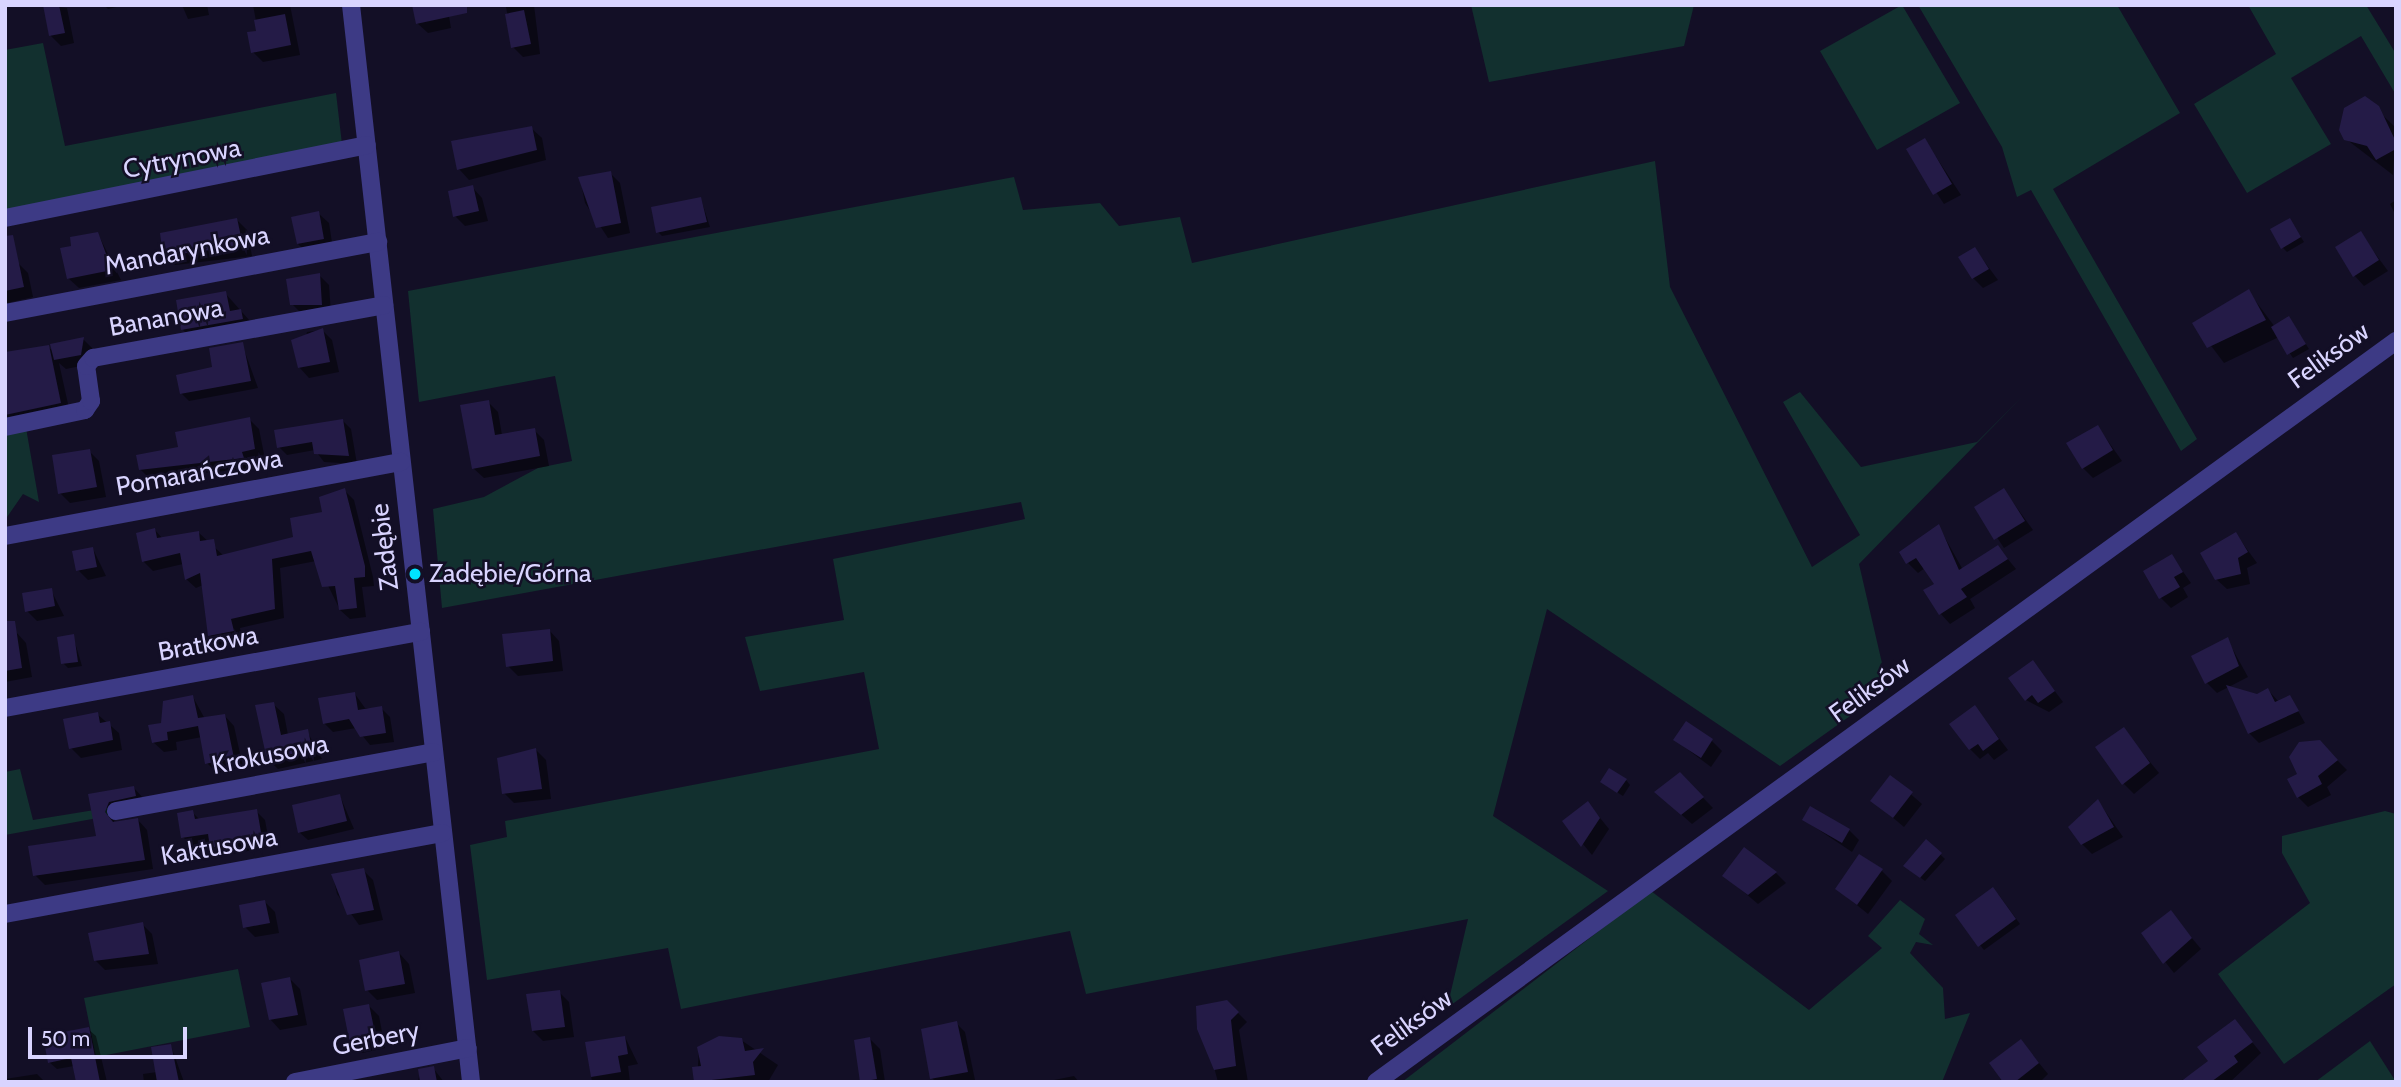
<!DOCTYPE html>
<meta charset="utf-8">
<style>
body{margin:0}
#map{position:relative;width:2401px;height:1087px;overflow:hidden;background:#130f26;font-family:Cabin,sans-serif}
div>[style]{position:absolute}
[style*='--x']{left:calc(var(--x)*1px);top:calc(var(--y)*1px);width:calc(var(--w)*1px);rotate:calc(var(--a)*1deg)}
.green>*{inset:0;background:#12302f}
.shadow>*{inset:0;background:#0007}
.building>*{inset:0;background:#241b47}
.minor>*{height:18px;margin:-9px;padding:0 9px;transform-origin:9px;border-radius:9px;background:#3d3a85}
.dots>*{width:19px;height:19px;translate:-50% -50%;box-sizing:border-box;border:4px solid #130f26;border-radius:50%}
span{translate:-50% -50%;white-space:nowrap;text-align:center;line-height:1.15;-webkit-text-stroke:5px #130f26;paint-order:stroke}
.street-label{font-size:26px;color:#d9d4ff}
.poi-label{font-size:26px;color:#d9d4ff}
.left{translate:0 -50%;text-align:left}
.frame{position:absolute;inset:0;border:7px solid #d9d4ff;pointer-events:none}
.scale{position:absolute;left:28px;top:1027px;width:159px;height:32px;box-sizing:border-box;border:4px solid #d9d4ff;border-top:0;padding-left:9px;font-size:21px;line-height:24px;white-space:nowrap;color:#d9d4ff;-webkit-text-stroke:5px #130f26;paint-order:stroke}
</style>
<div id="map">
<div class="green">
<div style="clip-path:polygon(1471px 5px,1694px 5px,1684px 46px,1489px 82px)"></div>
<div style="clip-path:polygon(1902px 5px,1960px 103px,1877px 150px,1820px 51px)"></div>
<div style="clip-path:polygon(1918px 5px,2117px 5px,2180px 113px,2053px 189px,2197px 439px,2181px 451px,2031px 190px,2017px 197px,2002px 147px)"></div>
<div style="clip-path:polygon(2248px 5px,2366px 5px,2396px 54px,2396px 95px,2361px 36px,2291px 78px,2331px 144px,2247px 193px,2194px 104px,2276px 54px)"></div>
<div style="clip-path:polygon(43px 43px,65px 146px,336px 93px,342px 144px,5px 211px,5px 50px)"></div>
<div style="clip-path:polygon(1655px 161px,1670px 287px,1812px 567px,1860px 535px,1783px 402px,1800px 392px,1861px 467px,1977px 442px,2022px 397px,1859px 564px,1888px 689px,1780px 766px,1547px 609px,1493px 816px,1608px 891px,1447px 1008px,1468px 919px,1086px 994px,1070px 931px,681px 1009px,668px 948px,487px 980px,470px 845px,507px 837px,505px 821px,879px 749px,864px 672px,760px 691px,745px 637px,844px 620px,833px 559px,1025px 519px,1021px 502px,442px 608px,433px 509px,484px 497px,538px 468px,572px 461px,555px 376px,419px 402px,408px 291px,1014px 177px,1023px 210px,1100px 203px,1119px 226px,1180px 217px,1192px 263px)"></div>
<div style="clip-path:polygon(26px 428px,39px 502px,23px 494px,5px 520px,5px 432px)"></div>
<div style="clip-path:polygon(20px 769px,33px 820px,113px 807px,114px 815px,5px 835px,5px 772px)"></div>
<div style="clip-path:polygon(2385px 811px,2396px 814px,2396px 984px,2284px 1064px,2218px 974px,2310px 903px,2282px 853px,2282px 836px)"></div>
<div style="clip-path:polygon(1651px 891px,1809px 1010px,1882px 948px,1868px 936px,1900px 900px,1925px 919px,1919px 934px,1933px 945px,1916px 942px,1910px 953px,1943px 988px,1945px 1019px,1970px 1013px,1942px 1082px,1402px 1082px)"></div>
<div style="clip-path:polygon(238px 969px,250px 1027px,96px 1057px,84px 998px)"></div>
<div style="clip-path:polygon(2370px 1041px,2396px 1082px,2315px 1082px)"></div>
</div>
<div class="shadow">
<div style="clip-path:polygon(45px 5px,67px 8px,74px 43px,61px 46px,51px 36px)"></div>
<div style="clip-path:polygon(104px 5px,125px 5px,108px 9px)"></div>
<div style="clip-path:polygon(182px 5px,207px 5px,209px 15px,188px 19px)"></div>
<div style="clip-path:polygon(253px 5px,290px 5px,300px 55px,263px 62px,253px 52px,258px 32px)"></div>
<div style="clip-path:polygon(447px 5px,451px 28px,428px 33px,417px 23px)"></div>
<div style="clip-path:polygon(498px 5px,534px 5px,540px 54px,523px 57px,513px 47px,506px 7px)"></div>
<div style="clip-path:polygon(2365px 98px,2396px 128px,2393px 175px,2346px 139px)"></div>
<div style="clip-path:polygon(531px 128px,542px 138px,546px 160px,469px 180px,459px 169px)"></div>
<div style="clip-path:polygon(1925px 140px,1961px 195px,1944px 204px,1908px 150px)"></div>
<div style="clip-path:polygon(610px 173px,620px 183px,630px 233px,608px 238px,585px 203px,580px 178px)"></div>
<div style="clip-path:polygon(472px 187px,482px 198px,488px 221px,465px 226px,455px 216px)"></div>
<div style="clip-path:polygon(701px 199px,710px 227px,662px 236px,658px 232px)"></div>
<div style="clip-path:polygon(2396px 200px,2396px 216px,2390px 204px)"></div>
<div style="clip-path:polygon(318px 213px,329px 223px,333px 249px,308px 254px,298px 244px)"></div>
<div style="clip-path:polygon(237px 220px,247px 230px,252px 256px,175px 265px,165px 255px)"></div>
<div style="clip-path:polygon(2290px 220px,2304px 242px,2287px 252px,2283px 248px)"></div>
<div style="clip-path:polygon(2360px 233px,2388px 271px,2364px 286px,2354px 275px)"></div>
<div style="clip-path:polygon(98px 234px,121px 280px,79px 288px,68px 278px,73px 247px)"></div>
<div style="clip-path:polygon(1975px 249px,1998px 280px,1983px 288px,1973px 278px)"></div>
<div style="clip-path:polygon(18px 263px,28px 273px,33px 297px,7px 303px,5px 265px)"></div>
<div style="clip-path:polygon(319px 275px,329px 285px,331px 314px,302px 314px,292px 304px)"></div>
<div style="clip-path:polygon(2248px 291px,2275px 327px,2289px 318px,2309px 349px,2293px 358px,2279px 337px,2224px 363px,2194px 323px)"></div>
<div style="clip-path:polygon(225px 293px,250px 321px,193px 340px,183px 330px)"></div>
<div style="clip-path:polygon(322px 330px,332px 340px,339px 372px,309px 378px,299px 367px,307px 332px)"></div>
<div style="clip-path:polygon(83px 339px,93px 349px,90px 364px,66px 369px,59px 363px,70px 413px,5px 432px,5px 354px,48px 347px,54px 352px)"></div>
<div style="clip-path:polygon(242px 344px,258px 388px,189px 401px,181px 393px)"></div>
<div style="clip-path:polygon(488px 402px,498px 412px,502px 435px,534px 430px,544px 440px,549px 466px,484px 478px,473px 468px)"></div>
<div style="clip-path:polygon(249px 419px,259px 429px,265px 459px,252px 461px,253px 468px,150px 479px,140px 469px)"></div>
<div style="clip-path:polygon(342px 420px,351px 429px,357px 464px,324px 462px,315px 450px,287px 455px,279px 447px)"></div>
<div style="clip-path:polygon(2098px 427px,2122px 461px,2093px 478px,2083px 468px)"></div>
<div style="clip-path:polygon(89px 451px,99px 461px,106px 497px,70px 503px,60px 493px)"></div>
<div style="clip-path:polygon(344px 490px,354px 500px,373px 577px,374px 586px,362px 587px,366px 617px,350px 619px,340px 610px,316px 561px,280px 568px,284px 618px,240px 628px,242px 640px,219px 645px,210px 635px,203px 585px,196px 588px,186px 579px,183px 564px,153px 571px,144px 562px,138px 534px,155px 530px,163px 539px,198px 532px,224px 556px,295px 539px)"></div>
<div style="clip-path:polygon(2004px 490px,2033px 530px,2004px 548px,1977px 507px)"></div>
<div style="clip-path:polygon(1939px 527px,1963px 570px,1998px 547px,2016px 569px,1970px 599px,1975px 608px,1950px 624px,1940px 613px,1936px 584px,1925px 568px,1918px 573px,1908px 563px)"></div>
<div style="clip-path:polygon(2236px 534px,2257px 563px,2247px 568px,2250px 584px,2227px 589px,2216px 579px)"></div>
<div style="clip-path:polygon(93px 549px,106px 576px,88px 580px,78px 570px)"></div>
<div style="clip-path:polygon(2172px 556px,2191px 583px,2183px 588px,2188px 597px,2171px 608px,2161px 598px)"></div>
<div style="clip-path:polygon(51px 590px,64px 616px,37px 621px,27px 611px)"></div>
<div style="clip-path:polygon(549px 630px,559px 641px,563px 671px,518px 676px,508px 666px)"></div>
<div style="clip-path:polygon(16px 632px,26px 643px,32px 677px,5px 682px,5px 635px)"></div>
<div style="clip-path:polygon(73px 636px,82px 666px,68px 668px,63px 663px)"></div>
<div style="clip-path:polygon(2227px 639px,2248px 677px,2217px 693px,2207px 683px)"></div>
<div style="clip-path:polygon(2033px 662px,2063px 702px,2049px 712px,2026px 700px)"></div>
<div style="clip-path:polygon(2268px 690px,2279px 702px,2290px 697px,2305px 723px,2259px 743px,2249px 733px,2258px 695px)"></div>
<div style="clip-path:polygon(355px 694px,365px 708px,381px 708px,390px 717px,394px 742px,370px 745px,356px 728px,333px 732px,324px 723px)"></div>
<div style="clip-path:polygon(193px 697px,205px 719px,224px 715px,234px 726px,243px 767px,217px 773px,207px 763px,202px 737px,176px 742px,177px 750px,164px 752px,153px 742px)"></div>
<div style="clip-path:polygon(273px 704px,284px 714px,288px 735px,307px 731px,322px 759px,278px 769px,268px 759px)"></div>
<div style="clip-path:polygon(1975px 707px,2008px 750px,1994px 760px,1988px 753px,1980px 759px,1970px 749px)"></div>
<div style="clip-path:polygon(97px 714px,119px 733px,122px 750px,81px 758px,71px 748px)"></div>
<div style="clip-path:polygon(2123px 729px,2159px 773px,2134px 794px,2124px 784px)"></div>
<div style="clip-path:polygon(1675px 740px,1712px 741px,1722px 751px,1711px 767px)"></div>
<div style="clip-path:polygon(2319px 742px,2347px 770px,2327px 787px,2331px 795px,2308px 807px,2298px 797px,2300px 775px)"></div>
<div style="clip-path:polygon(536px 750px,546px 760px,551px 799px,514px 803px,504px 793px)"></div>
<div style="clip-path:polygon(1680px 774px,1713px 808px,1692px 824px,1656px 792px)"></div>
<div style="clip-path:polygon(1891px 777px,1922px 804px,1904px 827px,1873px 801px)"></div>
<div style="clip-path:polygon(1626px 780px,1630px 785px,1623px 796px,1607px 786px)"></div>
<div style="clip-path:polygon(134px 788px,143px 798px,118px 811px,113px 824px,138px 820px,147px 830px,153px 869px,45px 885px,35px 875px,98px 837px,90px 795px)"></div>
<div style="clip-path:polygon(340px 796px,354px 829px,308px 840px,299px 832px)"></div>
<div style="clip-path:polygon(2098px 801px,2123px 837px,2092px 854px,2082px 844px)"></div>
<div style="clip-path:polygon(1588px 803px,1609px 829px,1592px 855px,1564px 821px)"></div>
<div style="clip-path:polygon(256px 811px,265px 820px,270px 847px,221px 856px,211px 843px,192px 846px,183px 837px,192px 812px,200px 820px)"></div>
<div style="clip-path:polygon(1804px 820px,1849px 830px,1859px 840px,1852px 852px)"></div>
<div style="clip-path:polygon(1927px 842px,1945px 859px,1925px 881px,1910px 870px)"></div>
<div style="clip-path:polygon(363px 870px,373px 880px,383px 920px,359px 925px,337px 894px,333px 876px)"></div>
<div style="clip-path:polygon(1882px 871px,1892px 881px,1868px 914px,1837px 889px)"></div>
<div style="clip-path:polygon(1776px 873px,1786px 883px,1758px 904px,1725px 876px)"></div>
<div style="clip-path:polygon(1998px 894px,2020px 924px,1984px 950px,1980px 945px)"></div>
<div style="clip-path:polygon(265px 902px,275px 912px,279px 933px,255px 937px,245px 927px)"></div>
<div style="clip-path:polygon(2171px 913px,2201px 949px,2174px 973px,2143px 934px)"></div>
<div style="clip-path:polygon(142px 924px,152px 934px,158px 964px,105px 970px,95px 960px)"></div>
<div style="clip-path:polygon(399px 953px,409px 964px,415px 993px,377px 1000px,367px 990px)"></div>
<div style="clip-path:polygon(290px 979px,300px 989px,307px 1025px,280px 1030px,270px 1019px)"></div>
<div style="clip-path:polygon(559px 992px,569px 1002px,574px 1037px,543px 1041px,533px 1031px)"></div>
<div style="clip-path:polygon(1227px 1002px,1247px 1022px,1239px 1030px,1248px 1082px,1218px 1082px,1198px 1008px)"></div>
<div style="clip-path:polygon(369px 1006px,379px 1016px,385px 1048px,362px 1053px,352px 1043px)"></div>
<div style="clip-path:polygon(2235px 1021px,2261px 1053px,2230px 1082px,2179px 1082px,2211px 1062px,2200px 1047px)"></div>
<div style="clip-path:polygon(956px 1023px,965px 1032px,975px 1080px,936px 1082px,932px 1078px)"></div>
<div style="clip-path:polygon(88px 1029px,96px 1036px,107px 1082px,77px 1082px,74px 1066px,57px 1069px,49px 1062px)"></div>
<div style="clip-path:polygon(625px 1037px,638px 1064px,628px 1066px,630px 1082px,592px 1082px,587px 1044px)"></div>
<div style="clip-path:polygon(870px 1039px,880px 1049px,885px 1082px,862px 1081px)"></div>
<div style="clip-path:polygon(741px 1040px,778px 1065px,768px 1082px,697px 1082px,699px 1048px)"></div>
<div style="clip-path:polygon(2021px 1041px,2048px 1074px,2040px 1082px,2005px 1082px)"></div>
<div style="clip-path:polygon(171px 1046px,184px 1082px,144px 1082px,143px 1074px,157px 1072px)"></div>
<div style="clip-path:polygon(433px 1068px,444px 1082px,418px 1082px,420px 1071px)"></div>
<div style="clip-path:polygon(37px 1074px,45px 1082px,5px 1082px,5px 1079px)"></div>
<div style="clip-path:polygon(1074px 1076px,1079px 1082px,1054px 1082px,1054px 1080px)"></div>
</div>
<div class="building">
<div style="clip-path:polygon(43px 5px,59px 5px,65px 33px,49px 36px)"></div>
<div style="clip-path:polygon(412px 5px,467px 5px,467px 13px,416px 24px)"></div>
<div style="clip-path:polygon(524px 10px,531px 44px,511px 48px,505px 14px)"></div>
<div style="clip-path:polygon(285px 14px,291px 45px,251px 53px,247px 32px,256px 31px,254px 20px)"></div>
<div style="clip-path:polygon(2365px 96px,2379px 106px,2396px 142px,2396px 149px,2376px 160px,2367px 146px,2344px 140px,2339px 130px,2344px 108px)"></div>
<div style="clip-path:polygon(532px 126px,537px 150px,457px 170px,451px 141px)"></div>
<div style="clip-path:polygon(1925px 138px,1952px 184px,1933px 195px,1906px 149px)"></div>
<div style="clip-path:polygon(611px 171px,621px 223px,596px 228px,578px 177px)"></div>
<div style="clip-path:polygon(473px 185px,479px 211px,453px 217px,448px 191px)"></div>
<div style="clip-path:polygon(701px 197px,707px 222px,656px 233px,651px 207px)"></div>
<div style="clip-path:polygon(319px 211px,324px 239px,297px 244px,291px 217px)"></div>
<div style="clip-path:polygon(237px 218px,243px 246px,163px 256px,160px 233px)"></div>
<div style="clip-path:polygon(2290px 218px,2301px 237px,2281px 249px,2270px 229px)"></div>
<div style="clip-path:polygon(2361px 231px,2379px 260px,2353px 277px,2335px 247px)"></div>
<div style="clip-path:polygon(98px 232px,112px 270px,67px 279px,60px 248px,71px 246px,70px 237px)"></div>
<div style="clip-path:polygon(13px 235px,24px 287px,5px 291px,5px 236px)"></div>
<div style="clip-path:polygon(1975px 247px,1989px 269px,1972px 279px,1958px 257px)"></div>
<div style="clip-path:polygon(320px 273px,322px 305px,290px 305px,286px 279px)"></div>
<div style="clip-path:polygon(2249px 289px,2266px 320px,2207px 348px,2192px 323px)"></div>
<div style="clip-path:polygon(226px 291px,230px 311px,241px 309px,243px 319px,181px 330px,176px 300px)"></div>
<div style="clip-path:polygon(2289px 316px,2306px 344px,2287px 355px,2271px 327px)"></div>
<div style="clip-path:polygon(323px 328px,330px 362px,298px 368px,291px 340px)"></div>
<div style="clip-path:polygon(84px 337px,81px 355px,54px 360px,50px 344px)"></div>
<div style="clip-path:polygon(243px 342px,251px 381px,180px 394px,176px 375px,212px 367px,209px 348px)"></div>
<div style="clip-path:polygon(49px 345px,61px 403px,5px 415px,5px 352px)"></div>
<div style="clip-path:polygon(489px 400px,495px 435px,535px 428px,540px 456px,472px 469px,460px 405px)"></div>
<div style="clip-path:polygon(250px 417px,255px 449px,242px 452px,244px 458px,139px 470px,136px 455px,178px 447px,175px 432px)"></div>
<div style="clip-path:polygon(343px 419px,349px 456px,314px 454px,312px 442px,277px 448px,274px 430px)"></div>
<div style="clip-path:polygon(2098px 425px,2113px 450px,2082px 469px,2066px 443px)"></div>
<div style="clip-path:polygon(90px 449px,97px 487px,58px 494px,52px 455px)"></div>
<div style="clip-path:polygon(345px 488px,365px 566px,365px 577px,354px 578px,357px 608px,339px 610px,335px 586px,322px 587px,311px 551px,272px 559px,275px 609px,231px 619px,234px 631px,208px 636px,200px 573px,185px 580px,180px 553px,142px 562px,136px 533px,155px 528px,157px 538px,199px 531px,200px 541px,214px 539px,217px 556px,293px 537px,290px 518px,322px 512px,319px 497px)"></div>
<div style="clip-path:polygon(2004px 488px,2025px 521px,1994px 540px,1974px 507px)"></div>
<div style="clip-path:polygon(1939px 524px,1959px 570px,1998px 545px,2008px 559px,1961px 589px,1967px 597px,1939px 615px,1923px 590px,1934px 584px,1916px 558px,1906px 564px,1899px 552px)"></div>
<div style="clip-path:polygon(2236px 532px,2248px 552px,2238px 558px,2241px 574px,2215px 580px,2200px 553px)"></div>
<div style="clip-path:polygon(93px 547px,97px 567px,76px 571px,72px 551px)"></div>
<div style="clip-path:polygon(2172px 554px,2183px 572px,2174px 577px,2180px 587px,2159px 599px,2143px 571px)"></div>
<div style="clip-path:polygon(52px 588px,55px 606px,25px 612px,22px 593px)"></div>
<div style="clip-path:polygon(5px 621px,15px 621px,22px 668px,5px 671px)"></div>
<div style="clip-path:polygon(550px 629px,553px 661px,506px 667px,502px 634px)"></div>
<div style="clip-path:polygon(74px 634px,78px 662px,61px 664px,57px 637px)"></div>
<div style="clip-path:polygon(2228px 637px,2239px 666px,2205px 684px,2191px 656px)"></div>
<div style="clip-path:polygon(2033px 660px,2055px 691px,2038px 703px,2032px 695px,2025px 701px,2008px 678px)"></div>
<div style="clip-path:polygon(2226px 685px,2257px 694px,2268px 688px,2275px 702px,2290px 695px,2299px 711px,2248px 734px)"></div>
<div style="clip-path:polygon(355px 692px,358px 710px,382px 706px,386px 733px,360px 737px,349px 719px,323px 724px,318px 698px)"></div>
<div style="clip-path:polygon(193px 695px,198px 718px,225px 714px,234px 758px,205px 764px,198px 726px,167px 732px,168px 740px,152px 743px,148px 725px,161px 723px,163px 701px)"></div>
<div style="clip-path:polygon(274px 702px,281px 735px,308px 729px,312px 749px,267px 760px,255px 705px)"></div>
<div style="clip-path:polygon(1975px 705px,1999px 739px,1983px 751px,1978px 744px,1969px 750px,1949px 724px)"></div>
<div style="clip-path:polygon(98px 712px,100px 723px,110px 721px,113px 740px,69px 749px,63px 719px)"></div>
<div style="clip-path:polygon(1686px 721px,1713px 739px,1701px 758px,1673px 740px)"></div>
<div style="clip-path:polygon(2124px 727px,2150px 763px,2122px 785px,2095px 747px)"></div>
<div style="clip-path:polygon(2320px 740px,2338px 760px,2318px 776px,2322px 784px,2297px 798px,2287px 779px,2297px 774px,2289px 757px,2299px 742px)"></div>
<div style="clip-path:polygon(536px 748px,542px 789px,502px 794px,497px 758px)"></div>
<div style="clip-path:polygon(1609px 768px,1627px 779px,1617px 793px,1600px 782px)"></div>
<div style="clip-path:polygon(1680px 772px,1704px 797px,1681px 815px,1654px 792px)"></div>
<div style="clip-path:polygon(1890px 775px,1913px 792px,1893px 818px,1870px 801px)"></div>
<div style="clip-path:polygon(134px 786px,136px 796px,109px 802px,105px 812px,113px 822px,138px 818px,145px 860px,33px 876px,28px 846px,96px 836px,88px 794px)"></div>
<div style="clip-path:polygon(340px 794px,347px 821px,298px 833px,292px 805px)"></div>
<div style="clip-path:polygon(2098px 799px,2114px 827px,2081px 845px,2068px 827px)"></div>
<div style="clip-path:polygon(1588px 801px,1600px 818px,1581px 847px,1562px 821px)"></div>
<div style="clip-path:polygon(1810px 806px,1850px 829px,1842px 843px,1802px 820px)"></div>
<div style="clip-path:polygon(257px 809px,262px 838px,210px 848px,208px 834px,181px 838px,177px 813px,193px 810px,195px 819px)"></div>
<div style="clip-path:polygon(1926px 839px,1942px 853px,1920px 878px,1903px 866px)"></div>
<div style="clip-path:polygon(1744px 847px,1777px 872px,1748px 895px,1722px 876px)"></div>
<div style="clip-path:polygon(1859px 854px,1883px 869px,1857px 905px,1835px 889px)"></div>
<div style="clip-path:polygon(364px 868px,374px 910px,347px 915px,331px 874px)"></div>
<div style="clip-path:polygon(1993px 887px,2016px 919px,1978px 947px,1955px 915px)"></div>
<div style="clip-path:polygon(265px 900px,270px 923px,243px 928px,239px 905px)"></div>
<div style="clip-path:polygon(2171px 910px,2192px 938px,2163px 964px,2141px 933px)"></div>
<div style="clip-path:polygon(143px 922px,149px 954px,94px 961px,88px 933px)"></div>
<div style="clip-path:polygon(399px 951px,405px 984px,365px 991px,359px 960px)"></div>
<div style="clip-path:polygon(290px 977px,298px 1015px,269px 1020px,261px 983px)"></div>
<div style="clip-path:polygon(560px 990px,565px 1027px,532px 1031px,526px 994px)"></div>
<div style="clip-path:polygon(1227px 1000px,1239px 1012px,1231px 1020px,1236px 1066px,1214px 1070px,1197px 1029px,1196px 1006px)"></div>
<div style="clip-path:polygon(369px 1004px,376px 1038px,350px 1044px,343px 1009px)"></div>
<div style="clip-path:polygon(2235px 1019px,2253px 1042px,2234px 1056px,2238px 1062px,2211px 1082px,2180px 1082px,2208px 1061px,2197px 1047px)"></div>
<div style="clip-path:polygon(957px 1021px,968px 1072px,930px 1079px,921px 1029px)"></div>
<div style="clip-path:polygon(89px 1027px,100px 1082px,76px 1082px,71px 1058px,48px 1063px,43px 1036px)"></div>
<div style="clip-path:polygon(625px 1036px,628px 1054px,618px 1056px,621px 1072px,591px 1077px,585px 1042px)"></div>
<div style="clip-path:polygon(719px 1036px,742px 1038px,745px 1051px,764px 1048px,753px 1062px,755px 1075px,694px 1082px,692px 1067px,701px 1066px,697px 1047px)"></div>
<div style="clip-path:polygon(870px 1037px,877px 1079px,860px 1082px,854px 1040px)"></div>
<div style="clip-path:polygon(2021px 1039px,2039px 1063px,2015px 1082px,2003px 1082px,1989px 1063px)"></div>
<div style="clip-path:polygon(171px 1044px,179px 1082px,157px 1082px,151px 1047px)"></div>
<div style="clip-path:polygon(434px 1066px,437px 1082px,420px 1082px,418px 1069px)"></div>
</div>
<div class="minor">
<div style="--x:351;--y:5;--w:1084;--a:83.64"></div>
<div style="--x:5;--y:218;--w:369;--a:-11.4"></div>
<div style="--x:5;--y:313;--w:380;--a:-10.8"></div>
<div style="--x:5;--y:427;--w:82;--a:-12"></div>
<div style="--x:85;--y:410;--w:11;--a:-56"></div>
<div style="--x:91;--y:401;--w:35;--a:-98"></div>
<div style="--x:86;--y:366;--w:11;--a:-49"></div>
<div style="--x:93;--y:358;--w:296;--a:-10.3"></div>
<div style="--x:5;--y:536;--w:403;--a:-10.6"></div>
<div style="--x:5;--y:708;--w:423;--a:-10.4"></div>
<div style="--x:116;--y:811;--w:323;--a:-10.5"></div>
<div style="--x:5;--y:914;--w:445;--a:-10.5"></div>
<div style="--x:295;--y:1082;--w:176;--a:-11.1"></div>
<div style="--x:1376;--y:1082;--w:1261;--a:-36"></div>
</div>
<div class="dots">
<div style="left:415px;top:574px;background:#00e5ff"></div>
</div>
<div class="street-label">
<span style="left:182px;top:159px;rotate:-11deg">Cytrynowa</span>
<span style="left:187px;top:251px;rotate:-11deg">Mandarynkowa</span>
<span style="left:166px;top:318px;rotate:-10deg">Bananowa</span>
<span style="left:2329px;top:356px;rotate:-36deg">Feliksów</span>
<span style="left:199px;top:473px;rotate:-10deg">Pomarańczowa</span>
<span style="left:385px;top:547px;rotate:-97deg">Zadębie</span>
<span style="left:208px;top:644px;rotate:-10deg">Bratkowa</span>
<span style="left:1870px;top:690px;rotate:-36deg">Feliksów</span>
<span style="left:270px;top:755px;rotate:-11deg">Krokusowa</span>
<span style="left:219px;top:847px;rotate:-10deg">Kaktusowa</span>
<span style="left:1412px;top:1023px;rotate:-36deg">Feliksów</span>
<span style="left:376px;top:1039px;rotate:-11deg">Gerbery</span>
</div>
<div class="poi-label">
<span class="left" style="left:429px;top:574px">Zadębie/Górna</span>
</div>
<div class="frame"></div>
<div class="scale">50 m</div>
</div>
